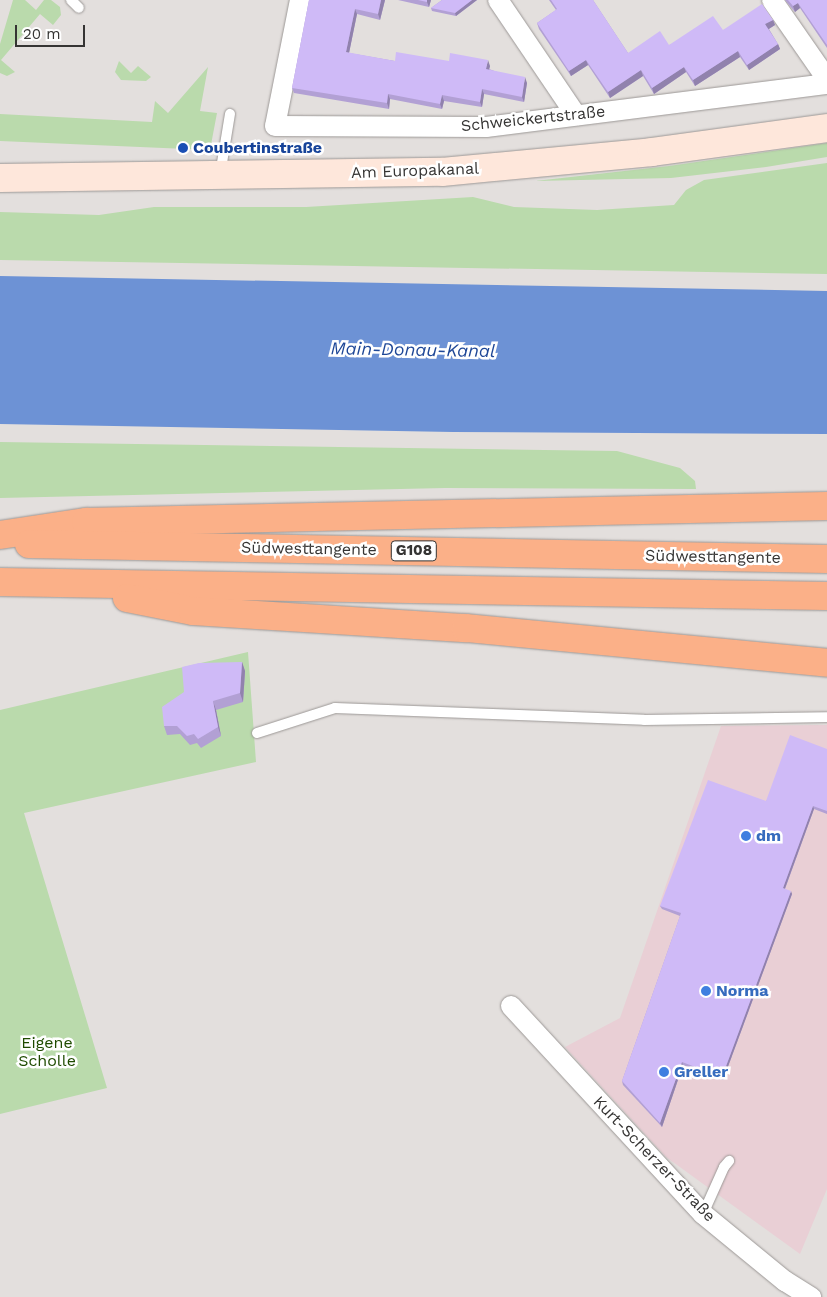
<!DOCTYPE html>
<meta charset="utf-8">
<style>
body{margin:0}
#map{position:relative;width:827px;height:1297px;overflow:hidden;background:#e3dfdd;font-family:"Work Sans",sans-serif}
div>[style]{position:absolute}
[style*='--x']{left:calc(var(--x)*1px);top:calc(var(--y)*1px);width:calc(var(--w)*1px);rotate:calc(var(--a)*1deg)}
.commercial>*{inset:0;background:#e9cfd5}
.green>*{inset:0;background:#badaac}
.water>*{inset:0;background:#6d92d5}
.roads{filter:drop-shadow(0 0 1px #9c9896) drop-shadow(0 0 1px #9c9896)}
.lane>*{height:10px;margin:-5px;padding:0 5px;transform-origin:5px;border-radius:5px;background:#fff}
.street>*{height:20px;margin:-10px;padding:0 10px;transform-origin:10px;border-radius:10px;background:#fff}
.secondary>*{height:28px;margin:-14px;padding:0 14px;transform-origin:14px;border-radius:14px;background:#fee7db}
.highway>*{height:28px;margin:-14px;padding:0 14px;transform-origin:14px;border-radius:14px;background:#fbb088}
.wall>*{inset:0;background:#b2a0d4}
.shaded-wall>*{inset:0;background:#9182ad}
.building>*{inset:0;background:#cfbaf7}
.dots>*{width:14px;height:14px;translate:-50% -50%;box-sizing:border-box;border:2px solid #fff;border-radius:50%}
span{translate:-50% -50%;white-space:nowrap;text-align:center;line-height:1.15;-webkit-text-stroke:5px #fff;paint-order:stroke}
.shield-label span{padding:1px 4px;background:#fff;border:1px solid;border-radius:4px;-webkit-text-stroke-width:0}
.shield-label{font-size:15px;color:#353433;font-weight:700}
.street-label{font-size:16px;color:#353433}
.transit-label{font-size:16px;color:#164399;font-weight:700}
.left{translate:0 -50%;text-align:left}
.shop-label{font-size:16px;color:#366cbe;font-weight:700}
.park-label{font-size:16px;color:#1f4b00}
.water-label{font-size:18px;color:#1e4797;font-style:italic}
.scale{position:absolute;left:15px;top:25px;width:70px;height:22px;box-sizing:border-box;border:2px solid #353433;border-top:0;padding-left:6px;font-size:15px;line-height:18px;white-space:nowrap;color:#353433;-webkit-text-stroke:4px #fff;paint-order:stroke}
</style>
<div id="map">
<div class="commercial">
<div style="clip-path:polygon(827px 725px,827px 1189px,800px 1254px,666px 1157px,565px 1047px,620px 1018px,721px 726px)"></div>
</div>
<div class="green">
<div style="clip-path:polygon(13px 0,25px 0,36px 10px,44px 0,51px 0,60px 7px,61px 15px,53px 25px,40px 14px,1px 60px,15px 72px,7px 76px,0 73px,0 44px)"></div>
<div style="clip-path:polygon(119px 61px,131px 73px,138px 66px,151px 77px,146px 81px,121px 80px,115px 72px)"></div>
<div style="clip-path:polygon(208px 67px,200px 111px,217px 113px,210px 150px,0 141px,0 114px,152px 122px,155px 101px,168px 113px)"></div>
<div style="clip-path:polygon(827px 143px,827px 157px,766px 167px,671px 178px,535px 181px,669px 166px)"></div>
<div style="clip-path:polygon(827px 163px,827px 274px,0 260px,0 212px,99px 215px,154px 207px,306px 207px,473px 197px,514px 207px,597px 210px,674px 205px,686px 190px,704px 180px)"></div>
<div style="clip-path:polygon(0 442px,617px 451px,680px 468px,695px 481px,696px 489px,445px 488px,0 498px)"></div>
<div style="clip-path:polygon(248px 652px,256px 762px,24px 813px,107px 1088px,0 1114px,0 710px)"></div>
</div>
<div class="water">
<div style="clip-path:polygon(0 276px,827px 291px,827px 434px,453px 432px,0 424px)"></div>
</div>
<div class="roads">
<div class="lane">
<div style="--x:71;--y:0;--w:11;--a:45"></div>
<div style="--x:220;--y:175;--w:62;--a:-80.7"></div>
<div style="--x:257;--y:733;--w:82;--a:-17.8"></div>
<div style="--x:335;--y:708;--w:309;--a:2.2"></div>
<div style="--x:644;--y:720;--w:183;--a:-0.9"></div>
<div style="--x:703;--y:1214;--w:51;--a:-65.9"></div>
<div style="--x:724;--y:1167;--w:8;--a:-50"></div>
</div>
<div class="street">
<div style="--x:300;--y:0;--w:128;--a:101.2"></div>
<div style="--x:275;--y:126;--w:211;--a:0.3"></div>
<div style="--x:486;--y:127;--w:344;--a:-7.2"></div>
<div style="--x:498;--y:0;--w:139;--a:55.9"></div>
<div style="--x:772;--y:0;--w:96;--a:55.2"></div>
<div style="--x:511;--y:1006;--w:283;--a:47.3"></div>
<div style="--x:703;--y:1214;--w:106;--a:39.3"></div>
<div style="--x:785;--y:1281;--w:31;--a:32"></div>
</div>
<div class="secondary">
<div style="--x:0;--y:178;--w:442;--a:-0.8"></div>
<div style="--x:442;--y:172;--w:211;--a:-5.4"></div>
<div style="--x:652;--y:152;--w:177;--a:-7.8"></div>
</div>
<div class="highway">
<div style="--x:0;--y:535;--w:87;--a:-8.6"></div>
<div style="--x:86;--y:522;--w:741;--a:-1.24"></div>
<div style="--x:29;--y:544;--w:798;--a:1.08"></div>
<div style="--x:0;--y:582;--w:827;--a:0.97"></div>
<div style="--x:127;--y:598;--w:67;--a:11.1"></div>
<div style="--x:193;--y:611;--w:274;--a:3.6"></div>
<div style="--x:466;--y:628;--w:363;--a:5.5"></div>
</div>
</div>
<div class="wall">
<div style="clip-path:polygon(309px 0,385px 0,380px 20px,357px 14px,349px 53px,395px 61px,449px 61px,490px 66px,489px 69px,527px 83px,524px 102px,484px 94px,482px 107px,444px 101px,442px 109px,390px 99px,389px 109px,294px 93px,292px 88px)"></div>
<div style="clip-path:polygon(398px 0,431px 0,429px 7px)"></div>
<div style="clip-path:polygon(442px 0,477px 0,456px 16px,432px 11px,431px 8px)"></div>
<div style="clip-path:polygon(549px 0,593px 0,628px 53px,669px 45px,723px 30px,773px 20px,775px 25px,769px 29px,778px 44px,780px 49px,749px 70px,740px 57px,695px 86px,686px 72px,654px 94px,643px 76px,610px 98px,588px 65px,571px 76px,539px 29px,537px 23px,556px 10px)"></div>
<div style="clip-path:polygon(785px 0,827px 0,827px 48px,800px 8px,795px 12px)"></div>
<div style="clip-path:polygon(242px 662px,245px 671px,243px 702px,216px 710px,221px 736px,201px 748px,197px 743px,190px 745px,180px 734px,167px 735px,164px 726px)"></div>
<div style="clip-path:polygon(827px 749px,827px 814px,814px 809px,785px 889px,792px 894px,723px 1080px,683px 1065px,662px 1127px,623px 1085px,622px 1081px,680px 916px,662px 909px,660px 906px,766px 801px)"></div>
</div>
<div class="shaded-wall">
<div style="clip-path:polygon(381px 0,385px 0,380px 20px,378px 14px)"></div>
<div style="clip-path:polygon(427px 0,431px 0,429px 7px,427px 2px)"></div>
<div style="clip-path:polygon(472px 0,477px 0,456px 16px,455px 13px)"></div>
<div style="clip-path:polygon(798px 3px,800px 8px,795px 12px,793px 6px)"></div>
<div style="clip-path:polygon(355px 9px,357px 14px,348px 58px,346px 52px)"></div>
<div style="clip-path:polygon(773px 20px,775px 25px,767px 30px,765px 24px)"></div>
<div style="clip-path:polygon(778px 44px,780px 49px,749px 70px,747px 65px)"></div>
<div style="clip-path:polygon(738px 51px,740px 57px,695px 86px,693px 80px)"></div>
<div style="clip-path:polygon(488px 60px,490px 66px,488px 74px,486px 69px)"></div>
<div style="clip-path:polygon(586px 60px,588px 65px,571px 76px,569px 71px)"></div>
<div style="clip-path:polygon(684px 67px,686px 72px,654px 94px,652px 88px)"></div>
<div style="clip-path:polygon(641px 70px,643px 76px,610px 98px,608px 92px)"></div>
<div style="clip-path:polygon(525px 77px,527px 83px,524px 102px,522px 97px)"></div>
<div style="clip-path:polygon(482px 89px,484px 94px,482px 107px,480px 102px)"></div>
<div style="clip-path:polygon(388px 94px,390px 99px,389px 109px,387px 103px)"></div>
<div style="clip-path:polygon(442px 95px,444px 101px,442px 109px,440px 104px)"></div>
<div style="clip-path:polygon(242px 662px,245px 671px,243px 702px,240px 693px)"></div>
<div style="clip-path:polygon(213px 701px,216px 710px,221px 736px,218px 727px)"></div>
<div style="clip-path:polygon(813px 806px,814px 809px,784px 891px,783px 888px)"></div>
<div style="clip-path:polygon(791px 891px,792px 894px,723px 1080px,722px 1077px)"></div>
<div style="clip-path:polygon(682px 1062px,683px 1065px,662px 1127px,660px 1123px)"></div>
</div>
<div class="building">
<div style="clip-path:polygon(309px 0,381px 0,378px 14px,355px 9px,346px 52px,395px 61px,396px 52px,449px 61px,450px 53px,488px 60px,486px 69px,525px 77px,522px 97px,482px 89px,480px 102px,442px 95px,440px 104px,388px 94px,387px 103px,292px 88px)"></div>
<div style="clip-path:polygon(418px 0,427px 0,427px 2px)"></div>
<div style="clip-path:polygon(442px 0,472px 0,455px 13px,431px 8px)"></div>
<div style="clip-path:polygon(551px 0,593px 0,628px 53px,660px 31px,669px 45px,713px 16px,723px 30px,762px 4px,773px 20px,765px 24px,778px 44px,747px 65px,738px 51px,693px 80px,684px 67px,652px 88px,641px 70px,608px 92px,586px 60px,569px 71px,537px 23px,557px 9px)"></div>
<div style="clip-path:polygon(788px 0,827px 0,827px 45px,798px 3px,793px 6px)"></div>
<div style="clip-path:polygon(242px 662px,240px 693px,213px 701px,218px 727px,198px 739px,194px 734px,187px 736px,177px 726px,164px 726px,162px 707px,184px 692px,182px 667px,199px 663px)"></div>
<div style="clip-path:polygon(790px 735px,827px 749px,827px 811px,813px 806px,783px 888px,791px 891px,722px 1077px,682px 1062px,660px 1123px,622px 1081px,681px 913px,660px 906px,708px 780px,766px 801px)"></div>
</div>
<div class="dots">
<div style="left:183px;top:148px;background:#1a4fb4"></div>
<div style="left:746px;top:836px;background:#3f7fe0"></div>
<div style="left:706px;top:991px;background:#3f7fe0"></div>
<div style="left:664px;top:1072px;background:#3f7fe0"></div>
</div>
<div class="shield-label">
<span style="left:414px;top:551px">G108</span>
</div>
<div class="street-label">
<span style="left:533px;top:119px;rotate:-6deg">Schweickertstraße</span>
<span style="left:415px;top:171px;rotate:-2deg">Am Europakanal</span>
<span style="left:309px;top:549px;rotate:1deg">Südwesttangente</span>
<span style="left:713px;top:557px;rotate:1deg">Südwesttangente</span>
<span style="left:654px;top:1159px;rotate:46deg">Kurt-Scherzer-Straße</span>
</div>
<div class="transit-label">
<span class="left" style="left:193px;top:148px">Coubertinstraße</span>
</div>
<div class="shop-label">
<span class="left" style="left:756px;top:836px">dm</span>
<span class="left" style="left:716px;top:991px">Norma</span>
<span class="left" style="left:674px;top:1072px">Greller</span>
</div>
<div class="park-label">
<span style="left:47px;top:1052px">Eigene<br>Scholle</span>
</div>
<div class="water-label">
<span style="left:413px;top:350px;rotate:1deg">Main-Donau-Kanal</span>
</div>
<div class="scale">20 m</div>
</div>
